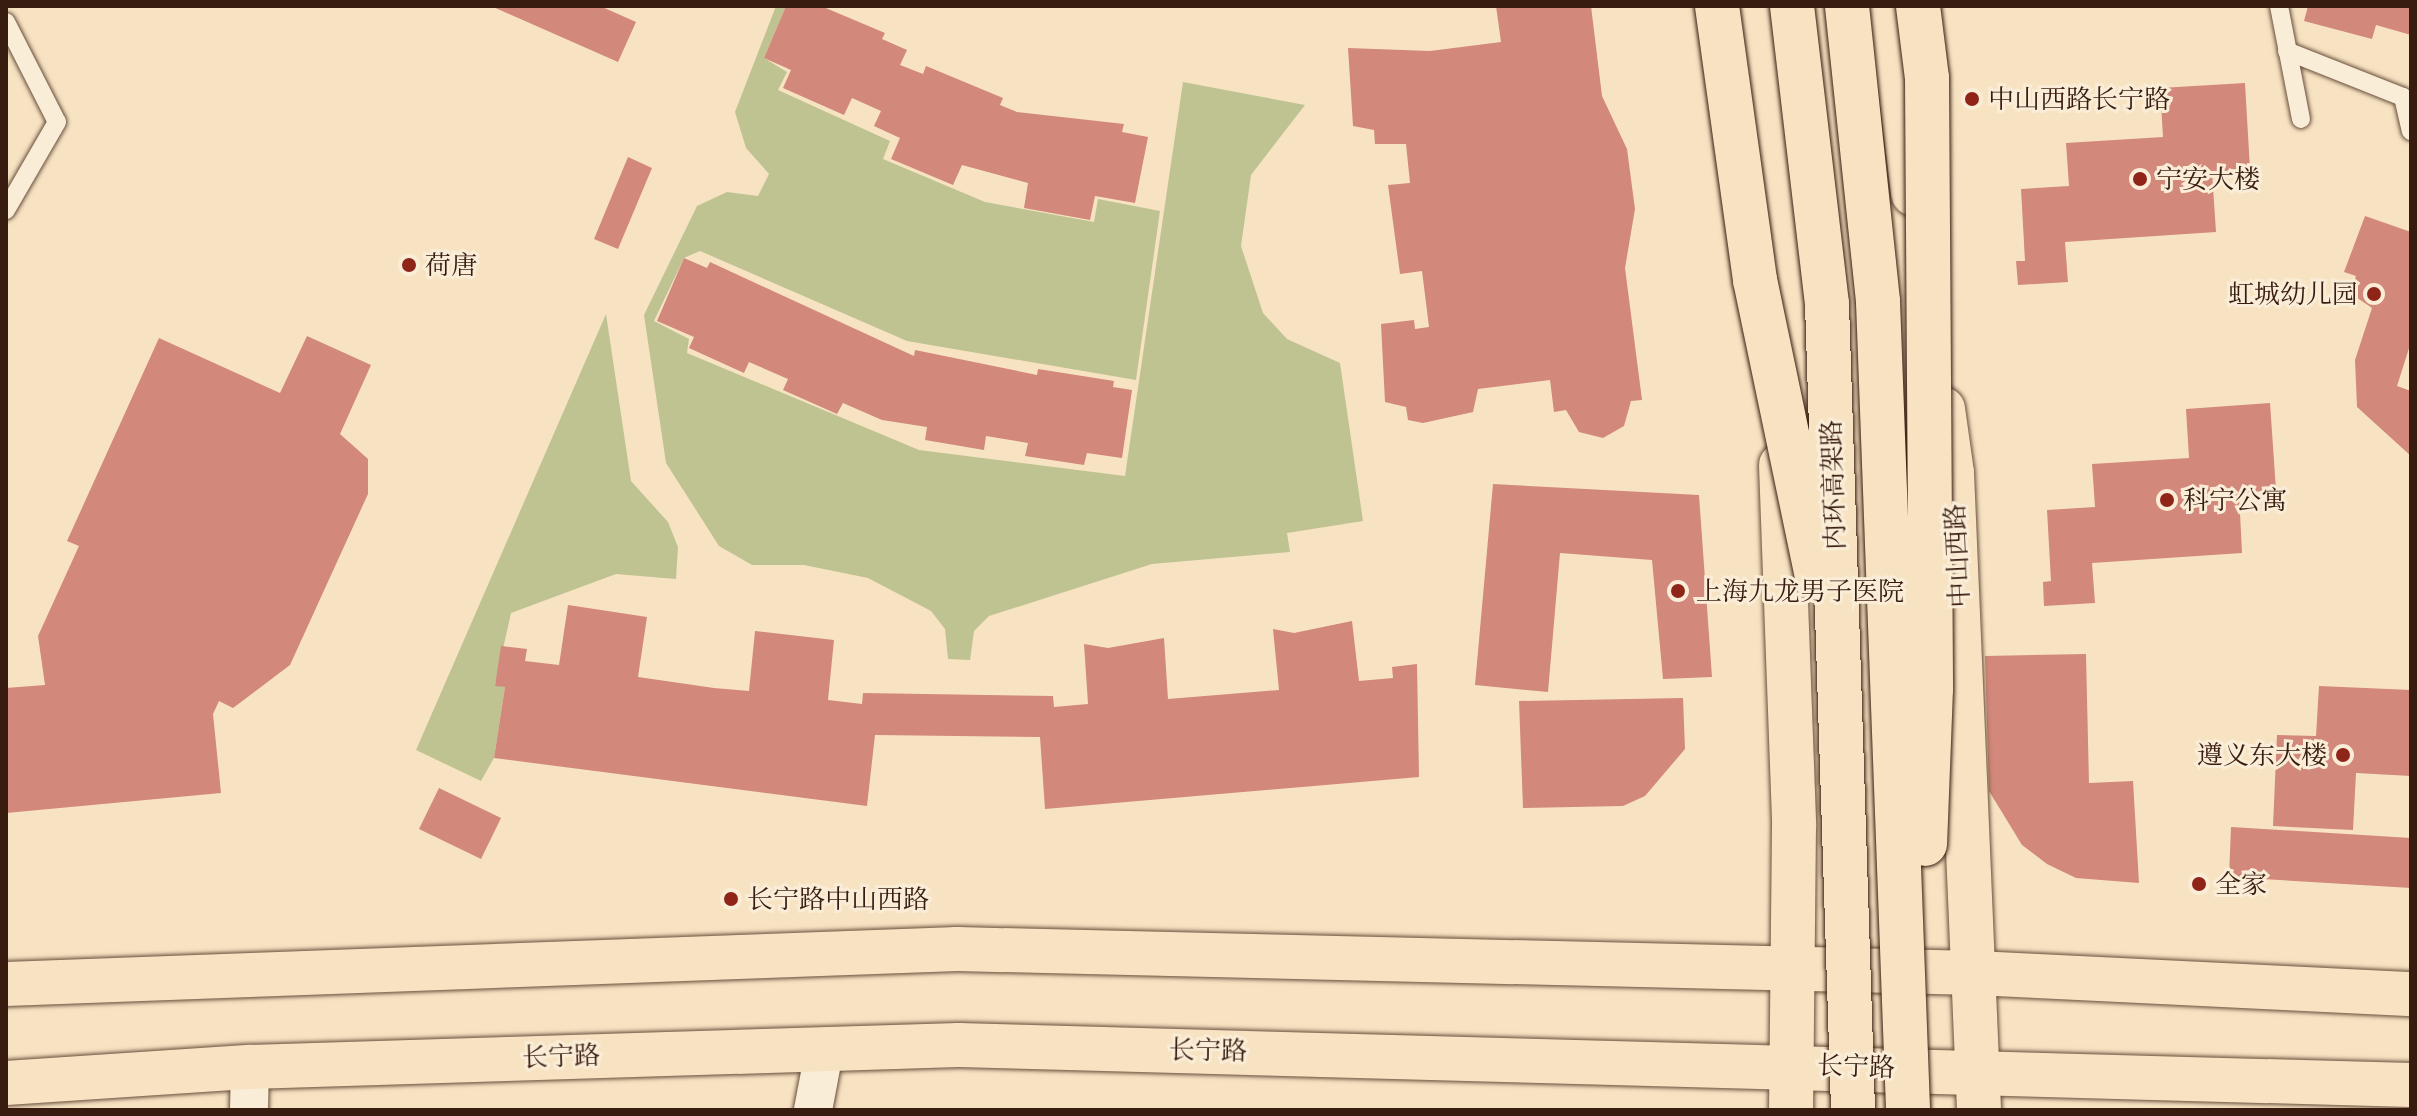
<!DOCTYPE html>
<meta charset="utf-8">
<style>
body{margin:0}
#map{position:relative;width:2417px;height:1116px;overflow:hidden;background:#f7e3c2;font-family:"Gentium Book Plus","Noto Serif SC",serif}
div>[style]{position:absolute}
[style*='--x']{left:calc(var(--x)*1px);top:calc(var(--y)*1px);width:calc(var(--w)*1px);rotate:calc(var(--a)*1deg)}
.green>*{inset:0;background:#bfc392}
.building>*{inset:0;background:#d2887a}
.roads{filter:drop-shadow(0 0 2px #684e3c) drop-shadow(0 0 2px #684e3c)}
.service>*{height:18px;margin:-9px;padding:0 9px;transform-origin:9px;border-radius:9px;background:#faedd7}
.minor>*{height:38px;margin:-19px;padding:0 19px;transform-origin:19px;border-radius:19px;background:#faedd7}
.primary>*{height:44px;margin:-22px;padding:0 22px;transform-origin:22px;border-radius:22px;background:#f7e3c2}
.bridges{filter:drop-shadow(0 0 2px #381c10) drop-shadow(0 0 2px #381c10)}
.trunk-bridge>*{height:44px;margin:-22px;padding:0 22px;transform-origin:22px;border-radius:22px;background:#f7e3c2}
.dots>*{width:22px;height:22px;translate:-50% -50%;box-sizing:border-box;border:4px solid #faedd7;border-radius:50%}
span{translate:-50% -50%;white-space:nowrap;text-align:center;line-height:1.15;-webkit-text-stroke:6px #faedd7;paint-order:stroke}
.poi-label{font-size:26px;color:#381c10}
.left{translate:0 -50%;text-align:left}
.right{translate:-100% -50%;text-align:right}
.street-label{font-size:26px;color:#381c10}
.frame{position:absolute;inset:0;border:8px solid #381c10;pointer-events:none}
</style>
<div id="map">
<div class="green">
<div style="clip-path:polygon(776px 6px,786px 6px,764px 58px,787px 72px,778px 90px,890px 141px,883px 159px,985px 202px,1094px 222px,1098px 199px,1160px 211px,1136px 380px,907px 341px,700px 251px,684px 258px,654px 321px,689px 339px,687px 353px,919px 450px,1125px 476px,1183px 82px,1305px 105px,1251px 175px,1241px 246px,1263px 313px,1287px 339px,1340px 363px,1363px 521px,1287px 533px,1290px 552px,1152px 564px,989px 616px,974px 631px,970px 660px,948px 659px,945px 629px,931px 611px,868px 578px,804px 565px,752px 565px,719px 546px,666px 463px,644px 315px,697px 206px,727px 192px,758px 196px,769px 174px,746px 148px,735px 112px)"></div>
<div style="clip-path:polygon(606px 314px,631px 481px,668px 522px,678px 547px,676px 579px,616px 574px,511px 613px,495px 685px,505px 687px,494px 758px,481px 781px,416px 750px)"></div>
</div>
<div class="building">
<div style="clip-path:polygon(491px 6px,600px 6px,636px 22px,618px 62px)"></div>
<div style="clip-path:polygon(786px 6px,821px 6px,885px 33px,882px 39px,907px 50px,900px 65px,923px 74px,926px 66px,1003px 98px,1000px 105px,1017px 112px,1124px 124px,1122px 132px,1148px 137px,1135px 203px,1095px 196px,1090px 220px,1024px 208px,1028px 183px,962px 165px,953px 185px,891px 159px,900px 138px,874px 126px,881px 111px,852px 98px,844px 115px,783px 88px,791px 70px,764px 58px)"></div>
<div style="clip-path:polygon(1496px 6px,1591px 6px,1602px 96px,1627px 149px,1635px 209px,1625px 268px,1642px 400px,1631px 401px,1624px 426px,1603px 438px,1579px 432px,1566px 410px,1554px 412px,1550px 380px,1478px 389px,1473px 412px,1423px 423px,1408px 420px,1406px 407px,1385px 402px,1381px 324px,1414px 320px,1415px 329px,1429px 327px,1422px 271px,1400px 274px,1388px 185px,1410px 183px,1406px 144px,1375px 144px,1374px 130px,1353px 126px,1348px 48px,1430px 51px,1501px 42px)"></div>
<div style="clip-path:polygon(2308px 6px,2411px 6px,2411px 35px,2376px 25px,2372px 39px,2304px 21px)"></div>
<div style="clip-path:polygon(2245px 83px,2250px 169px,2212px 172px,2216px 232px,2065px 242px,2068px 282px,2018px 285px,2016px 261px,2025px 261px,2021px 189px,2069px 186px,2066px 143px,2163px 137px,2160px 88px)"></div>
<div style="clip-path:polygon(628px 157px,652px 168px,618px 249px,594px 239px)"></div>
<div style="clip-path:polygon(2365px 216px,2411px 232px,2411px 342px,2397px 386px,2411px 391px,2411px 456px,2357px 407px,2355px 360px,2372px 308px,2350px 293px,2356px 276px,2344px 272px)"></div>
<div style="clip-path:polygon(684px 258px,707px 268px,710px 262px,914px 356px,915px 350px,1037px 375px,1038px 369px,1114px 381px,1113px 387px,1132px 390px,1122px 458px,1087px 453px,1084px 465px,1025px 456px,1028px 443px,986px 436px,984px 450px,925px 440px,927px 427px,882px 420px,843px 403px,837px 414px,783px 390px,788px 379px,749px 362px,744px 373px,689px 348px,694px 337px,657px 321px)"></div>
<div style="clip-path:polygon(307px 336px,371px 365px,340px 434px,368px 459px,368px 494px,290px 665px,233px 708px,219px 701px,213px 714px,221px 793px,6px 813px,6px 688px,45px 685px,38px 636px,79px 546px,67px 541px,159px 338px,280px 393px)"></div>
<div style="clip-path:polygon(2270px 403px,2276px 490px,2239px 493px,2242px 553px,2092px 563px,2095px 603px,2044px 606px,2043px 582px,2051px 581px,2047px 510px,2095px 507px,2092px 464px,2189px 458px,2186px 409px)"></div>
<div style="clip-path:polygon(1493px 484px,1699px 495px,1712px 677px,1663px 679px,1652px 560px,1560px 553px,1548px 692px,1475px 685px)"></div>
<div style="clip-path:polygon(568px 605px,647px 617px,638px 677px,714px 688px,749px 691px,755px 631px,834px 640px,828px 700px,862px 704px,863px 693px,1053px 696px,1054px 707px,1088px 704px,1084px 644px,1108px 648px,1164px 638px,1168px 699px,1279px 690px,1273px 629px,1294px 633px,1352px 621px,1359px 681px,1393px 678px,1392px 667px,1417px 664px,1419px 777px,1045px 809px,1040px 737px,875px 735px,867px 806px,494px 758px,505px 687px,495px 686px,501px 646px,527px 649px,525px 661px,559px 665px)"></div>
<div style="clip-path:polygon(2086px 654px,2089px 783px,2133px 781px,2139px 883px,2076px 878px,2047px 864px,2022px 845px,1989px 791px,1985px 656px)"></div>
<div style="clip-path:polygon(2319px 686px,2411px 690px,2411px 776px,2356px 773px,2353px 830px,2273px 826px,2277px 735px,2316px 736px)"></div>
<div style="clip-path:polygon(1683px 698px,1685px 749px,1645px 796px,1623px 806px,1523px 808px,1519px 701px)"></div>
<div style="clip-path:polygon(439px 788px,501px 818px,481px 859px,419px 829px)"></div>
<div style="clip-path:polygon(2231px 827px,2411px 838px,2411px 888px,2229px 877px)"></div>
</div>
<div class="roads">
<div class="service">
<div style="--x:2279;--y:6;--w:115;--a:79"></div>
<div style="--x:6;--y:22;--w:112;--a:63"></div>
<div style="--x:57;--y:122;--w:102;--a:120.1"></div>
<div style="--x:2287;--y:51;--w:125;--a:21.6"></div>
<div style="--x:2403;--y:97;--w:35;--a:77"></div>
</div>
<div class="minor">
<div style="--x:249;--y:1110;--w:43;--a:-88.7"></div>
<div style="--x:813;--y:1110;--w:64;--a:-79.2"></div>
</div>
<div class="primary">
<div style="--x:1890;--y:6;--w:189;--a:83"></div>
<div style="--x:1943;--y:409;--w:65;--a:82"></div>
<div style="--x:1952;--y:473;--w:638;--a:87.57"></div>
<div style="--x:1781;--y:465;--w:362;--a:87.9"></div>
<div style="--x:1794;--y:827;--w:283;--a:90.6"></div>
<div style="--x:6;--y:984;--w:952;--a:-2.11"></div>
<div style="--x:957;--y:949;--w:1020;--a:1.35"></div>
<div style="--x:1977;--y:973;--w:435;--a:2.8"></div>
<div style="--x:6;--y:1083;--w:245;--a:-3.8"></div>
<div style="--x:250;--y:1067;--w:709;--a:-1.78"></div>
<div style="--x:959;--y:1045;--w:1453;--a:1.58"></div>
</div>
</div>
<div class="bridges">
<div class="trunk-bridge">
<div style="--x:1717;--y:6;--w:277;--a:82.1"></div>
<div style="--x:1755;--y:280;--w:304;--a:78.2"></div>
<div style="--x:1792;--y:6;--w:300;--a:83.3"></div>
<div style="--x:1827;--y:304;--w:806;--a:88.15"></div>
<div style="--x:1847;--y:6;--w:298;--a:84"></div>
<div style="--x:1878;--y:302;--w:809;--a:87.87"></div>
<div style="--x:1918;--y:6;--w:73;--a:82.9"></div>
<div style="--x:1927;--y:78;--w:611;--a:89.62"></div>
<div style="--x:1931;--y:689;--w:155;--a:92.2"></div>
</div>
</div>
<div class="dots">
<div style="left:1972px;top:99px;background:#8f2418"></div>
<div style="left:2140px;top:179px;background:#8f2418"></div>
<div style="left:409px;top:265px;background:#8f2418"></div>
<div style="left:2374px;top:294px;background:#8f2418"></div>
<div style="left:2167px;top:500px;background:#8f2418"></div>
<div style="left:1678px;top:591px;background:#8f2418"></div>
<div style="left:2343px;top:755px;background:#8f2418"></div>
<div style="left:2199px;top:884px;background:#8f2418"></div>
<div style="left:731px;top:899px;background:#8f2418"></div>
</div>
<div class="poi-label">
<span class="left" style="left:1988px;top:99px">中山西路长宁路</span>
<span class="left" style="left:2156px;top:179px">宁安大楼</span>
<span class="left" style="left:425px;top:265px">荷唐</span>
<span class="right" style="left:2358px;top:294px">虹城幼儿园</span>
<span class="left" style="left:2183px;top:500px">科宁公寓</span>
<span class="left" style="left:1696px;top:591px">上海九龙男子医院</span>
<span class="right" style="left:2327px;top:755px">遵义东大楼</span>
<span class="left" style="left:2215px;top:884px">全家</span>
<span class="left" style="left:747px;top:899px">长宁路中山西路</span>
</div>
<div class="street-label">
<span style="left:1833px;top:485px;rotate:-92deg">内环高架路</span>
<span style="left:1957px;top:556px;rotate:-93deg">中山西路</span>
<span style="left:1208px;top:1050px;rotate:1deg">长宁路</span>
<span style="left:561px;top:1056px;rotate:-2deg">长宁路</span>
<span style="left:1856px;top:1066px;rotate:2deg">长宁路</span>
</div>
<div class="frame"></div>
</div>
